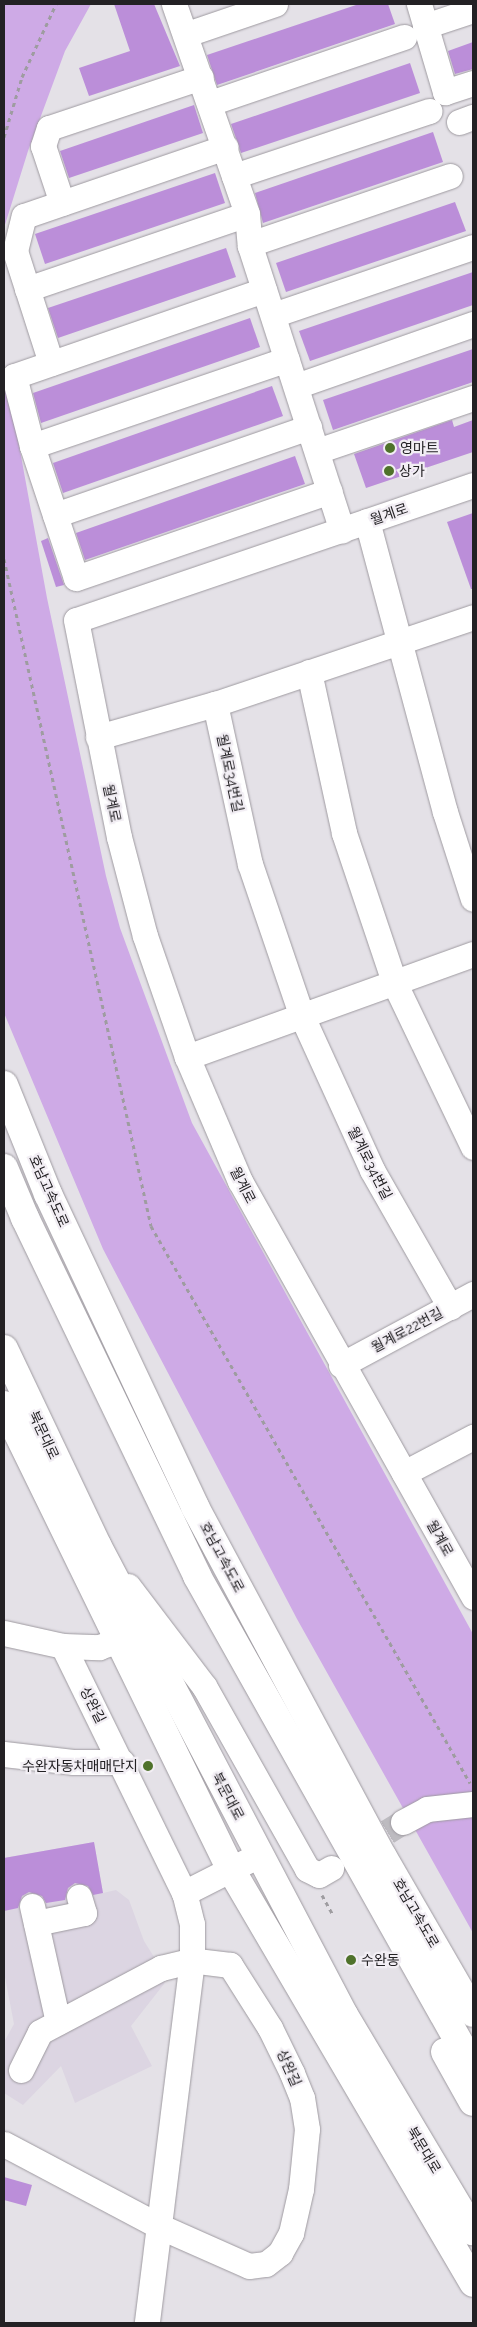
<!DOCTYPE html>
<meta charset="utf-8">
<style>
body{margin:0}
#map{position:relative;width:477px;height:2327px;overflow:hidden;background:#e4e1e7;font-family:Raleway,"Noto Sans KR",sans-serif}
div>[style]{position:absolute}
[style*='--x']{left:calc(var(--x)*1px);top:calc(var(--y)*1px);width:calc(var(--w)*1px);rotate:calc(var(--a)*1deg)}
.built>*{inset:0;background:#dcd5e2}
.green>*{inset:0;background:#ceaae6}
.building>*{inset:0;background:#bb8ed9}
.minor-tunnel>*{height:25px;margin-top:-12.5px;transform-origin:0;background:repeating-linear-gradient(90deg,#bdbbc0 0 25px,transparent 0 37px)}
.path>*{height:3px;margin-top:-1.5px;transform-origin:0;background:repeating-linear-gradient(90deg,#9e9ca0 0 4px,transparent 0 8px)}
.roads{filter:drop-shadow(0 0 1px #9e9aa0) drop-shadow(0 0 1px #9e9aa0)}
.minor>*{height:25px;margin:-12.5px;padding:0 12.5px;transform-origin:12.5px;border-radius:12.5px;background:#fff}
.major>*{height:28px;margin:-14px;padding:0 14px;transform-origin:14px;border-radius:14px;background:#fff}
.highway>*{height:28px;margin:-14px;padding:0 14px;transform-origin:14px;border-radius:14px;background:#fff}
.dots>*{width:14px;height:14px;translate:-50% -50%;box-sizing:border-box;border:2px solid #f2eef4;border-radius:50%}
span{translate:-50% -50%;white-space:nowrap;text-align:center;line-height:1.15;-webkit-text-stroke:4.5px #f2eef4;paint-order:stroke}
.poi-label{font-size:14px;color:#232124}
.left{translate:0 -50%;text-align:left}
.right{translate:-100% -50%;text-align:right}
.street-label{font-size:14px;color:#232124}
.frame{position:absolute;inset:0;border:5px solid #232124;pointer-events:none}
</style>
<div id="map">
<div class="built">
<div style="clip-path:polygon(94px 1842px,103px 1893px,116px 1890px,129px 1900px,144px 1941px,166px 1976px,164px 1984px,131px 2026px,152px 2066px,75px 2103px,61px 2066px,23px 2105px,4px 2093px,4px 2042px,14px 2024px,4px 1972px,4px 1858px)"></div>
</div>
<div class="green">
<div style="clip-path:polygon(4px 4px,91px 4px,65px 51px,28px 151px,4px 228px)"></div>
<div style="clip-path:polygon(4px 363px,47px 598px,106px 876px,120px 928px,192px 1123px,473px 1634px,473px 1933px,297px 1619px,103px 1249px,4px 1013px)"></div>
</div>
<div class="building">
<div style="clip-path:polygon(114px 4px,154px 4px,180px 66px,89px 96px,79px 68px,130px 51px)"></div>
<div style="clip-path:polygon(359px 4px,388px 4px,395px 24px,217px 85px,207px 55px)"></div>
<div style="clip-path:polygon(473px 42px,473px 69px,455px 74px,448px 51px)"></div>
<div style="clip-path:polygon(410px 63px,420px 93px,241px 153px,231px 124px)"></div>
<div style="clip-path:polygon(194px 105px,203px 133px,69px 178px,60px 151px)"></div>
<div style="clip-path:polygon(433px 132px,443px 162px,263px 223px,255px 193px)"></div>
<div style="clip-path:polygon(215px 173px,225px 203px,45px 264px,35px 234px)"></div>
<div style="clip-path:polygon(455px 202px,466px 231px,286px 292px,276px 263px)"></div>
<div style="clip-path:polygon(226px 248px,236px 277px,58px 338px,48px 308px)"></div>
<div style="clip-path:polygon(473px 272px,473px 305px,310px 361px,299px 331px)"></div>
<div style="clip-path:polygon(250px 318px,260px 347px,41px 423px,33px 393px)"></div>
<div style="clip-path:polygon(473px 349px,473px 382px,333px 430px,323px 400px)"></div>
<div style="clip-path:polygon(272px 386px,283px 416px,63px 493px,53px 463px)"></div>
<div style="clip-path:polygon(452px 420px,454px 427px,473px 420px,473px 452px,366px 488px,354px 454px)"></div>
<div style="clip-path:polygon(295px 456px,305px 484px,85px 560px,76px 533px)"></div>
<div style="clip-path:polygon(473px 513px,473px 589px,471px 589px,447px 522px)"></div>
<div style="clip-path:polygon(48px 538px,64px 585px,56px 587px,41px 541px)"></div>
<div style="clip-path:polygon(94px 1842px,103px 1893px,93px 1895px,88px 1886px,75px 1883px,68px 1888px,65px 1900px,46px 1903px,42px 1896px,29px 1892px,22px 1896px,18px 1908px,4px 1911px,4px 1858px)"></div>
<div style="clip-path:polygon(4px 2177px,32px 2185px,26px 2206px,4px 2200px)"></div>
</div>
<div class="minor-tunnel">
<div style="--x:356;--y:1851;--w:55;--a:-31.7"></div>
</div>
<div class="path">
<div style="--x:4;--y:137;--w:63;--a:-73.3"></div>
<div style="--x:22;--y:77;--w:81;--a:-65"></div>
<div style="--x:4;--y:559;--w:683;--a:77.57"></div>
<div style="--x:151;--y:1226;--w:642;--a:60.2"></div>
<div style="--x:322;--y:1895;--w:23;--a:61"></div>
</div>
<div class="roads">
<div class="minor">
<div style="--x:174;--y:4;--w:222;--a:70.8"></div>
<div style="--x:247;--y:214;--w:32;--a:85"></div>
<div style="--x:250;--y:246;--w:299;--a:72.1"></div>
<div style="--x:419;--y:4;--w:92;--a:73.5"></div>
<div style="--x:445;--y:92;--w:29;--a:-18"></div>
<div style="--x:425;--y:26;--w:51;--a:-18.4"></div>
<div style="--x:187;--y:34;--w:93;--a:-18.8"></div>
<div style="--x:210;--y:103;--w:205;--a:-18.8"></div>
<div style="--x:459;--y:122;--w:15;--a:-20"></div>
<div style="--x:234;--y:176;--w:206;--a:-18.4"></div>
<div style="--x:62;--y:203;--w:60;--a:-108.4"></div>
<div style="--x:43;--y:146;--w:19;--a:-72"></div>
<div style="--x:49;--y:128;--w:160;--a:-18.5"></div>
<div style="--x:250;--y:244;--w:211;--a:-18.8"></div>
<div style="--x:27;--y:289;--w:232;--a:-18.8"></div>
<div style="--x:264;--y:290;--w:264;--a:161"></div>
<div style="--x:14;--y:376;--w:72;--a:75.6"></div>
<div style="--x:32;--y:446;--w:139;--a:71.6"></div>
<div style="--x:76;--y:578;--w:268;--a:-18.9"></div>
<div style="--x:273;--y:315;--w:211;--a:-18.8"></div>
<div style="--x:51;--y:363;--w:118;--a:-107.8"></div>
<div style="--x:15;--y:251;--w:36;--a:-76"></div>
<div style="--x:24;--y:216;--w:213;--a:-18.9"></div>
<div style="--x:296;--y:386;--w:188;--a:-19.3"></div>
<div style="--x:32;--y:446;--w:269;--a:-18.8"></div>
<div style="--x:317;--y:451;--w:165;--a:-18.8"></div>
<div style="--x:473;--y:485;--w:419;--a:161.2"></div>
<div style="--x:76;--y:620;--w:221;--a:78.8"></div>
<div style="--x:119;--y:837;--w:102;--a:75.3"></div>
<div style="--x:145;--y:936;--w:128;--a:70.9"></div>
<div style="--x:187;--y:1057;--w:135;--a:66.9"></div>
<div style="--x:240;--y:1181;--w:477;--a:60.7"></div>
<div style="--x:55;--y:515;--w:269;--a:-19.1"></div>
<div style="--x:367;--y:521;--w:301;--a:75"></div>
<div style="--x:445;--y:812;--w:91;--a:72.2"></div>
<div style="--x:309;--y:672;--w:165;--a:77.7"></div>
<div style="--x:344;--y:833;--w:157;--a:71.4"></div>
<div style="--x:394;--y:982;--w:183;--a:64.4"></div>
<div style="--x:215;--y:704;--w:164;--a:77.7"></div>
<div style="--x:250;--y:864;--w:158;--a:71.2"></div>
<div style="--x:301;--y:1014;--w:171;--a:65.5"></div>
<div style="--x:372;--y:1170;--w:158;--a:60.3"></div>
<div style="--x:98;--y:737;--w:122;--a:-15.8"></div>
<div style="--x:215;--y:704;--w:272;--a:-18.6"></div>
<div style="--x:187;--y:1057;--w:304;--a:-19.8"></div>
<div style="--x:341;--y:1365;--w:150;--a:-28.3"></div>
<div style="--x:404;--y:1473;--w:78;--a:-27.6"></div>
<div style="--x:128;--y:1586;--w:126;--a:52.8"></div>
<div style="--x:204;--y:1686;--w:210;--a:60.6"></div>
<div style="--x:307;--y:1869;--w:13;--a:27"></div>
<div style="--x:319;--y:1875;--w:14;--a:-30"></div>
<div style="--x:4;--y:1633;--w:60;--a:12.4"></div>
<div style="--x:63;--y:1646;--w:36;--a:2"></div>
<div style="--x:99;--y:1647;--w:21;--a:-19"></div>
<div style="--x:4;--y:1754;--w:69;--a:6.6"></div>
<div style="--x:73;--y:1762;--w:49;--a:0"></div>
<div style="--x:403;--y:1822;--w:27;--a:-28"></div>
<div style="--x:427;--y:1809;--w:46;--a:-6.2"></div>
<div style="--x:184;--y:1893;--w:84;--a:-26.9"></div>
<div style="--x:32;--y:1906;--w:119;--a:77.4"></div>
<div style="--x:36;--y:1923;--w:49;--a:-11.8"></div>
<div style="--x:84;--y:1913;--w:17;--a:-107"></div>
<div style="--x:21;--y:2070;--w:42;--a:-63.4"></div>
<div style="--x:40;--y:2032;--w:137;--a:-27.9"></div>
<div style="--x:161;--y:1968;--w:32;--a:-14"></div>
<div style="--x:192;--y:1960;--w:366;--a:97.1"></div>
<div style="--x:4;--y:2144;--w:178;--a:27.9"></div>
<div style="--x:161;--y:2227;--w:96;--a:23.9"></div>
<div style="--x:249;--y:2266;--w:17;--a:-7"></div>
<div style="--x:266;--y:2264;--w:18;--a:-38"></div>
<div style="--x:280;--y:2253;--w:23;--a:-61"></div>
<div style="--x:291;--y:2233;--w:45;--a:-77.2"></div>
<div style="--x:301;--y:2189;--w:60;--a:-84.3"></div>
<div style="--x:307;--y:2129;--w:31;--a:-99"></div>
<div style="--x:302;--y:2098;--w:27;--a:-112"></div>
<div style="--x:292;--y:2073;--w:50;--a:-116.1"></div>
<div style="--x:270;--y:2028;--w:75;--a:-122.4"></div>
<div style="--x:230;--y:1965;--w:38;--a:-173"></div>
<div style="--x:192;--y:1960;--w:36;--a:-90"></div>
<div style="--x:192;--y:1924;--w:32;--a:-104"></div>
<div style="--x:184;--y:1893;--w:275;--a:-116.1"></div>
</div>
<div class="major">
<div style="--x:4;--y:1349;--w:217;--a:64.6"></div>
<div style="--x:97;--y:1545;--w:531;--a:62.28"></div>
<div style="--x:344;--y:2015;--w:252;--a:59.2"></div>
<div style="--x:4;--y:1405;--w:515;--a:63.98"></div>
<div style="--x:230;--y:1868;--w:481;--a:59.6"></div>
</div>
<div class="highway">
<div style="--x:4;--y:1085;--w:118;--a:68"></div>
<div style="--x:48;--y:1194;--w:346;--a:64.8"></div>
<div style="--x:195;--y:1507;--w:397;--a:61.8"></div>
<div style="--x:383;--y:1857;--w:180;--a:60"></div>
<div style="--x:4;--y:1168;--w:54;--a:67.2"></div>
<div style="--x:25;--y:1218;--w:397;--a:64.3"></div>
<div style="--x:197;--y:1576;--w:563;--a:60.66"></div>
<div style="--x:445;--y:2052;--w:57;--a:60.8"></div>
</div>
</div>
<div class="dots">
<div style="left:390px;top:448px;background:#4f722b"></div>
<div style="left:389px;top:471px;background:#4f722b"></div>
<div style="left:148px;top:1766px;background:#4f722b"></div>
<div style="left:351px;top:1960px;background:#4f722b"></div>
</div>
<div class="poi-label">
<span class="left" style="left:400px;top:448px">영마트</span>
<span class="left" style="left:399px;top:471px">상가</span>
<span class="right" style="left:138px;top:1766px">수완자동차매매단지</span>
<span class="left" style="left:361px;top:1960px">수완동</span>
</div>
<div class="street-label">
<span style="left:389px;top:514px;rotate:-19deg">월계로</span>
<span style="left:230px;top:773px;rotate:78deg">월계로34번길</span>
<span style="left:112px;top:803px;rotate:78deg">월계로</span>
<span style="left:370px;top:1163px;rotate:63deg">월계로34번길</span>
<span style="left:243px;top:1185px;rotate:63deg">월계로</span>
<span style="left:49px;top:1191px;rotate:66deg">호남고속도로</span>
<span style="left:407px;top:1330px;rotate:-28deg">월계로22번길</span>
<span style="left:44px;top:1435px;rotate:65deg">북문대로</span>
<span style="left:440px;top:1538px;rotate:61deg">월계로</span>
<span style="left:222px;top:1557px;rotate:62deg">호남고속도로</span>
<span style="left:93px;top:1705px;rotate:63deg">상완길</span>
<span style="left:228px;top:1796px;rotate:62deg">북문대로</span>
<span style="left:416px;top:1913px;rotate:60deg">호남고속도로</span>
<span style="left:289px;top:2068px;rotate:66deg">상완길</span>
<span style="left:424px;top:2150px;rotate:59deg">북문대로</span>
</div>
<div class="frame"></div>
</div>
